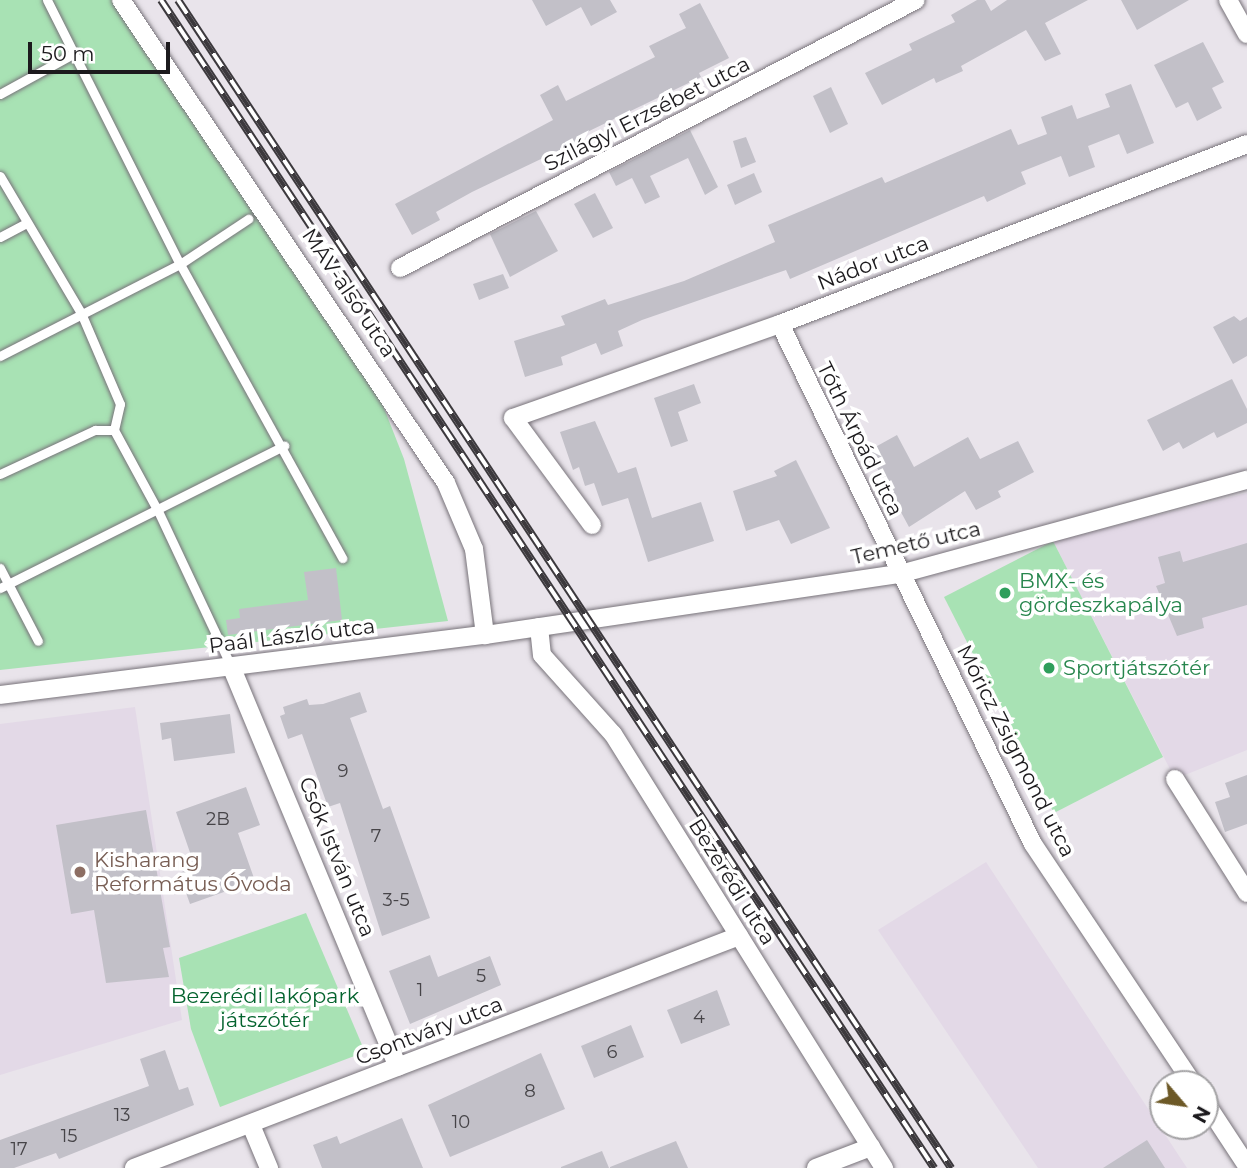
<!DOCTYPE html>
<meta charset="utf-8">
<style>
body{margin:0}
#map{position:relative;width:1247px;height:1168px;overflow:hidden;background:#e9e4eb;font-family:Montserrat,sans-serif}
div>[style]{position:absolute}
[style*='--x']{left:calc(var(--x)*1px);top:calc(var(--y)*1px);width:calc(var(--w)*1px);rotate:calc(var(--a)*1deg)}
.built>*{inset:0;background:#e3d9e7}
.green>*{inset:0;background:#a8e2b4}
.building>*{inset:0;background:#c2c0c8}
.roads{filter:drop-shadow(0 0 2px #78737a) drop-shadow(0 0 2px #78737a)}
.lane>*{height:9px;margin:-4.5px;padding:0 4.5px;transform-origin:4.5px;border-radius:4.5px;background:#fff}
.street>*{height:18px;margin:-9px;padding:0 9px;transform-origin:9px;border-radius:9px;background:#fff}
.rail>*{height:8px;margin-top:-4px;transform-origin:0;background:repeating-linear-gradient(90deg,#fff 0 16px,#3c393d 0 32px);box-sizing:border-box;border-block:2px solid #3c393d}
.dots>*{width:19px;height:19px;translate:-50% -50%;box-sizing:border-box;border:4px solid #fff;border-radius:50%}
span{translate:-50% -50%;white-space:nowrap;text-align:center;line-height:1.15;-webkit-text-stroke:7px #fff;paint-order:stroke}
.number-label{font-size:18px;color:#464448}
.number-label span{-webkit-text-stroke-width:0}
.street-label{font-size:21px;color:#1c1a1d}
.leisure-label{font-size:21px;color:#27864d}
.left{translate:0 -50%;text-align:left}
.education-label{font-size:21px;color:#785e54}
.park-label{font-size:21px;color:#04632e}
.north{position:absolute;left:1149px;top:1070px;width:70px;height:70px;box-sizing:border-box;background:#fff;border:2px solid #a4a3a5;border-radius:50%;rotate:119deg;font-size:19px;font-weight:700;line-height:28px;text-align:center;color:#1c1a1d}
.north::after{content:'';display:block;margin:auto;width:24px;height:32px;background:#6d5927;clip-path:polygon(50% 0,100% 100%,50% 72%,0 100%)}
.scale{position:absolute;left:28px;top:42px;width:142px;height:32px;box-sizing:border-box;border:4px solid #1c1a1d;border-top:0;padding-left:9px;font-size:21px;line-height:24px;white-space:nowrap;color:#1c1a1d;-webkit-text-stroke:5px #fff;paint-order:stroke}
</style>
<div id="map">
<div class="built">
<div style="clip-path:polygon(1247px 493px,1247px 750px,1175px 779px,1053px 541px)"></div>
<div style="clip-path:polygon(135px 707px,182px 1020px,0 1075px,0 724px)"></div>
<div style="clip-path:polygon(986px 862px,1187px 1168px,1038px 1168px,878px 930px)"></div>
</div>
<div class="green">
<div style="clip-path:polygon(0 0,116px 0,356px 337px,404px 459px,448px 621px,0 670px)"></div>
<div style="clip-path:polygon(1053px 541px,1163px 757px,1054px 813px,944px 597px)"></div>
<div style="clip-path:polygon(306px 913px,365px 1052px,220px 1107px,191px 1029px,179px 958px)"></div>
</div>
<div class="building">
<div style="clip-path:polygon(532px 0,610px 0,617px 12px,591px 26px,581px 7px,546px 26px)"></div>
<div style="clip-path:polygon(977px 0,985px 0,991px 11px,1007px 0,1088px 0,1045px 23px,1061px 54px,1045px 61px,1026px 30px,961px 66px,963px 71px,936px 83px,934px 78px,882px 105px,865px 73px,912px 50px,909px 44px,955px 22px,951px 15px)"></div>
<div style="clip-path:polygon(1121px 0,1189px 0,1137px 30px)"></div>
<div style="clip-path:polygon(700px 3px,729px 58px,699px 73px,701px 77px,583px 134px,585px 138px,472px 192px,436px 212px,440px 220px,412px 235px,395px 204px,553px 120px,540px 95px,558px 85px,566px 101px,655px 57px,649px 46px,686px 28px,679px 14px)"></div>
<div style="clip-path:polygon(1203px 42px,1224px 82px,1212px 88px,1222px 108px,1197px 121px,1188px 102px,1176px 108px,1154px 65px)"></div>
<div style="clip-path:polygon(1131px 84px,1154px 143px,1127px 154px,1119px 134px,1088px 146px,1095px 167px,1069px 177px,1061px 156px,1021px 172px,1026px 184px,987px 202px,984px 196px,790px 279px,786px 270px,642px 320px,618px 331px,623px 346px,601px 355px,596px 343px,561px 357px,563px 365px,525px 377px,514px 341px,565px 325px,561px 316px,605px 299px,608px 305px,684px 281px,775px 242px,768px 225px,882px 177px,885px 183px,1011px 129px,1018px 145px,1047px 134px,1041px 117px,1072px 105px,1077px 119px,1110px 107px,1105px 94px)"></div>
<div style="clip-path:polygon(831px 87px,848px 124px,830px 133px,813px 96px)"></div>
<div style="clip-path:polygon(690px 130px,718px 187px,705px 195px,688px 158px,650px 176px,660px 197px,645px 204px,632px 178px,616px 186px,609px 172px)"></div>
<div style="clip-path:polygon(746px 137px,756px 162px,741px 168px,733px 141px)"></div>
<div style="clip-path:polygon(754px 173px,762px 192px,735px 205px,727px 185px)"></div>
<div style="clip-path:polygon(595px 193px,613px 228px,593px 238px,574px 204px)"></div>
<div style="clip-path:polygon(536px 211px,558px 251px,510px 277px,490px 234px)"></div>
<div style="clip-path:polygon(503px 274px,509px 288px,479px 300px,473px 284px)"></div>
<div style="clip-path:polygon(1234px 316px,1240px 321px,1247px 317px,1247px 356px,1233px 364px,1213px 327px)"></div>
<div style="clip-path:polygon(1232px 379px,1247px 409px,1247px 423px,1217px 438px,1214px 432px,1183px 449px,1179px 442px,1163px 451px,1147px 420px)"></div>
<div style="clip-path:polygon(694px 384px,701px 403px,678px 412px,688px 441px,671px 447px,654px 398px)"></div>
<div style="clip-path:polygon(595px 421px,618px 473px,636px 467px,652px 518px,701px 502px,714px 541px,648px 562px,628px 498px,602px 506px,594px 483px,585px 486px,579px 467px,573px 470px,560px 432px)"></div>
<div style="clip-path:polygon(897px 435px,914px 467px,968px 437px,980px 459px,1018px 441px,1034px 472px,998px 491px,1001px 497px,976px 510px,965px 491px,909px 527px,868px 451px)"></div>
<div style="clip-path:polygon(796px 460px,830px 528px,791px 544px,779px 520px,746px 531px,733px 491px,777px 476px,774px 471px)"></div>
<div style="clip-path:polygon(1247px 543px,1247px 605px,1202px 618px,1204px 628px,1177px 636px,1156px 586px,1165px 583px,1158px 557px,1180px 551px,1183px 562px)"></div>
<div style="clip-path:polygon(336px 568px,342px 620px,228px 635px,226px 620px,240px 618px,239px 609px,308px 600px,304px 572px)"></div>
<div style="clip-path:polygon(360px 692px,367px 712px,350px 718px,383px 809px,390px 806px,430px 918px,382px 936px,340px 803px,328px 807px,302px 734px,288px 739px,280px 716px,285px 714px,283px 707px,307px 699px,309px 705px,323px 704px)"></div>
<div style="clip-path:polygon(230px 714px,235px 753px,174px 761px,171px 738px,162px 740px,160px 723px)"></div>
<div style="clip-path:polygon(1247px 775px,1247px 824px,1225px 832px,1215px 802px,1230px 797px,1225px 783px)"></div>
<div style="clip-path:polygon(246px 787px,260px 825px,238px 833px,255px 881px,190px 904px,179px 873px,195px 867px,176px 812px)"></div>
<div style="clip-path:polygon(146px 810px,170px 947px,163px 948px,169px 977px,106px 983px,94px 910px,71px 914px,56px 825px)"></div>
<div style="clip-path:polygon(430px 955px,438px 977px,490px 956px,501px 985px,410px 1024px,389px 971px)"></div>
<div style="clip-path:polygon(717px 990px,730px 1025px,681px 1044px,667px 1010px)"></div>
<div style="clip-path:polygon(631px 1025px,644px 1057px,594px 1078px,581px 1046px)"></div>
<div style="clip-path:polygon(165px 1050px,179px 1090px,188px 1087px,194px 1105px,59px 1159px,56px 1153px,14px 1168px,0 1168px,0 1140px,149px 1086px,140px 1059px)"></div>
<div style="clip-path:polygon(541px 1053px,565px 1109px,450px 1157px,428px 1105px)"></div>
<div style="clip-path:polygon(402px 1118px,423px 1168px,322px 1168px,313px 1145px,337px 1136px,340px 1144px)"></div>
<div style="clip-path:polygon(1147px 1140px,1165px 1168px,1103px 1168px)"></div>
<div style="clip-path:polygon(676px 1141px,688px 1168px,610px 1168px,610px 1167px)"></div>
<div style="clip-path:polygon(602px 1151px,609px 1168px,561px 1168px,561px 1167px)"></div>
</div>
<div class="roads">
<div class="lane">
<div style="--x:47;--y:0;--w:296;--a:63.3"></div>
<div style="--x:180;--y:264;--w:336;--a:61.1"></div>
<div style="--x:0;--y:94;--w:81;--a:-28.8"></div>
<div style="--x:0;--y:176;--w:159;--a:59.4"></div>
<div style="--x:81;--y:313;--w:99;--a:66.8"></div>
<div style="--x:120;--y:404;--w:27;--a:103"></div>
<div style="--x:114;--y:430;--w:92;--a:61.5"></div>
<div style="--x:158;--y:511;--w:171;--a:64.8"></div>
<div style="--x:0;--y:237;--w:30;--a:-28"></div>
<div style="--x:0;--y:356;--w:202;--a:-27.1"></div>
<div style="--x:180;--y:264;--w:82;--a:-33.5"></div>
<div style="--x:0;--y:474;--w:105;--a:-24.9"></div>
<div style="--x:95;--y:430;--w:19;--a:0"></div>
<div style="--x:0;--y:568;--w:82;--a:62.5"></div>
<div style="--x:0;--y:588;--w:318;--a:-26.6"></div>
</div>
<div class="street">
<div style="--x:121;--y:0;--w:582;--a:56.06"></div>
<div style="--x:446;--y:483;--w:72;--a:67"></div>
<div style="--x:474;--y:549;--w:87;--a:82.7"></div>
<div style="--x:1228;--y:0;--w:39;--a:61"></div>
<div style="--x:400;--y:268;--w:581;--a:-27.45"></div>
<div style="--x:780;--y:324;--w:578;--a:64.06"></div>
<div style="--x:1033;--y:844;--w:288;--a:56.3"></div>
<div style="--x:592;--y:525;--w:133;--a:-126.4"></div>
<div style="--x:513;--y:418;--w:283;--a:-19.4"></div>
<div style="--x:780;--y:324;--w:500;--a:-21.08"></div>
<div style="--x:539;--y:627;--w:28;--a:84"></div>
<div style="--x:542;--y:655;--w:106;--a:48.1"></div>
<div style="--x:613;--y:734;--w:512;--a:58.02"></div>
<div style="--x:231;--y:666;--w:434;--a:67.4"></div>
<div style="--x:0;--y:695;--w:489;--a:-7.1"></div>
<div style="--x:485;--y:635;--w:419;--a:-8.4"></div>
<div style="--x:900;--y:574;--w:360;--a:-15.2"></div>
<div style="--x:1175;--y:779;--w:135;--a:57.7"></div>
<div style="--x:1205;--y:1102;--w:77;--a:56.7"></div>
<div style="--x:251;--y:1125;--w:47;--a:67.3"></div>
<div style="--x:134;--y:1168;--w:648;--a:-20.98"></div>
<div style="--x:816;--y:1168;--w:59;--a:-20.9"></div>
</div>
</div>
<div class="rail">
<div style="--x:161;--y:0;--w:1401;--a:56.5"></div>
<div style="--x:178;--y:0;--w:1401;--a:56.5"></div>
</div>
<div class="dots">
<div style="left:1005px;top:593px;background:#2e9e5b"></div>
<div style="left:1049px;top:668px;background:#2e9e5b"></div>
<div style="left:80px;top:872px;background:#8d6e63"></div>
</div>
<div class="number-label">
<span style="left:343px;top:771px">9</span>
<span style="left:218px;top:819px">2B</span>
<span style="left:376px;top:836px">7</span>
<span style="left:396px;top:900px">3-5</span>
<span style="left:481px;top:976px">5</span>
<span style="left:420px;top:990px">1</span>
<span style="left:699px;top:1017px">4</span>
<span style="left:612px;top:1052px">6</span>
<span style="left:530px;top:1091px">8</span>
<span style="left:122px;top:1115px">13</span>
<span style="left:461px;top:1122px">10</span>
<span style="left:69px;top:1136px">15</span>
<span style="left:19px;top:1149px">17</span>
</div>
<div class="street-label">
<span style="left:647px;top:114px;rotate:-27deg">Szilágyi Erzsébet utca</span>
<span style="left:873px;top:263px;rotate:-21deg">Nádor utca</span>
<span style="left:349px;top:293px;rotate:56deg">MÁV-alsó utca</span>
<span style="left:860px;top:439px;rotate:64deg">Tóth Árpád utca</span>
<span style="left:916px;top:543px;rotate:-13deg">Temető utca</span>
<span style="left:292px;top:636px;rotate:-7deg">Paál László utca</span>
<span style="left:1016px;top:751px;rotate:63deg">Móricz Zsigmond utca</span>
<span style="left:337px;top:857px;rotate:68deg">Csók István utca</span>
<span style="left:732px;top:882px;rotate:58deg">Bezerédi utca</span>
<span style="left:429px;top:1031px;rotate:-21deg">Csontváry utca</span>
</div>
<div class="leisure-label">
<span class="left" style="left:1019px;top:593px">BMX- és<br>gördeszkapálya</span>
<span class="left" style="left:1063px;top:668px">Sportjátszótér</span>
</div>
<div class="education-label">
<span class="left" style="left:94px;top:872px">Kisharang<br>Református Óvoda</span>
</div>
<div class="park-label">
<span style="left:265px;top:1008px">Bezerédi lakópark<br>játszótér</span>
</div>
<div class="north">N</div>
<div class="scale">50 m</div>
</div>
